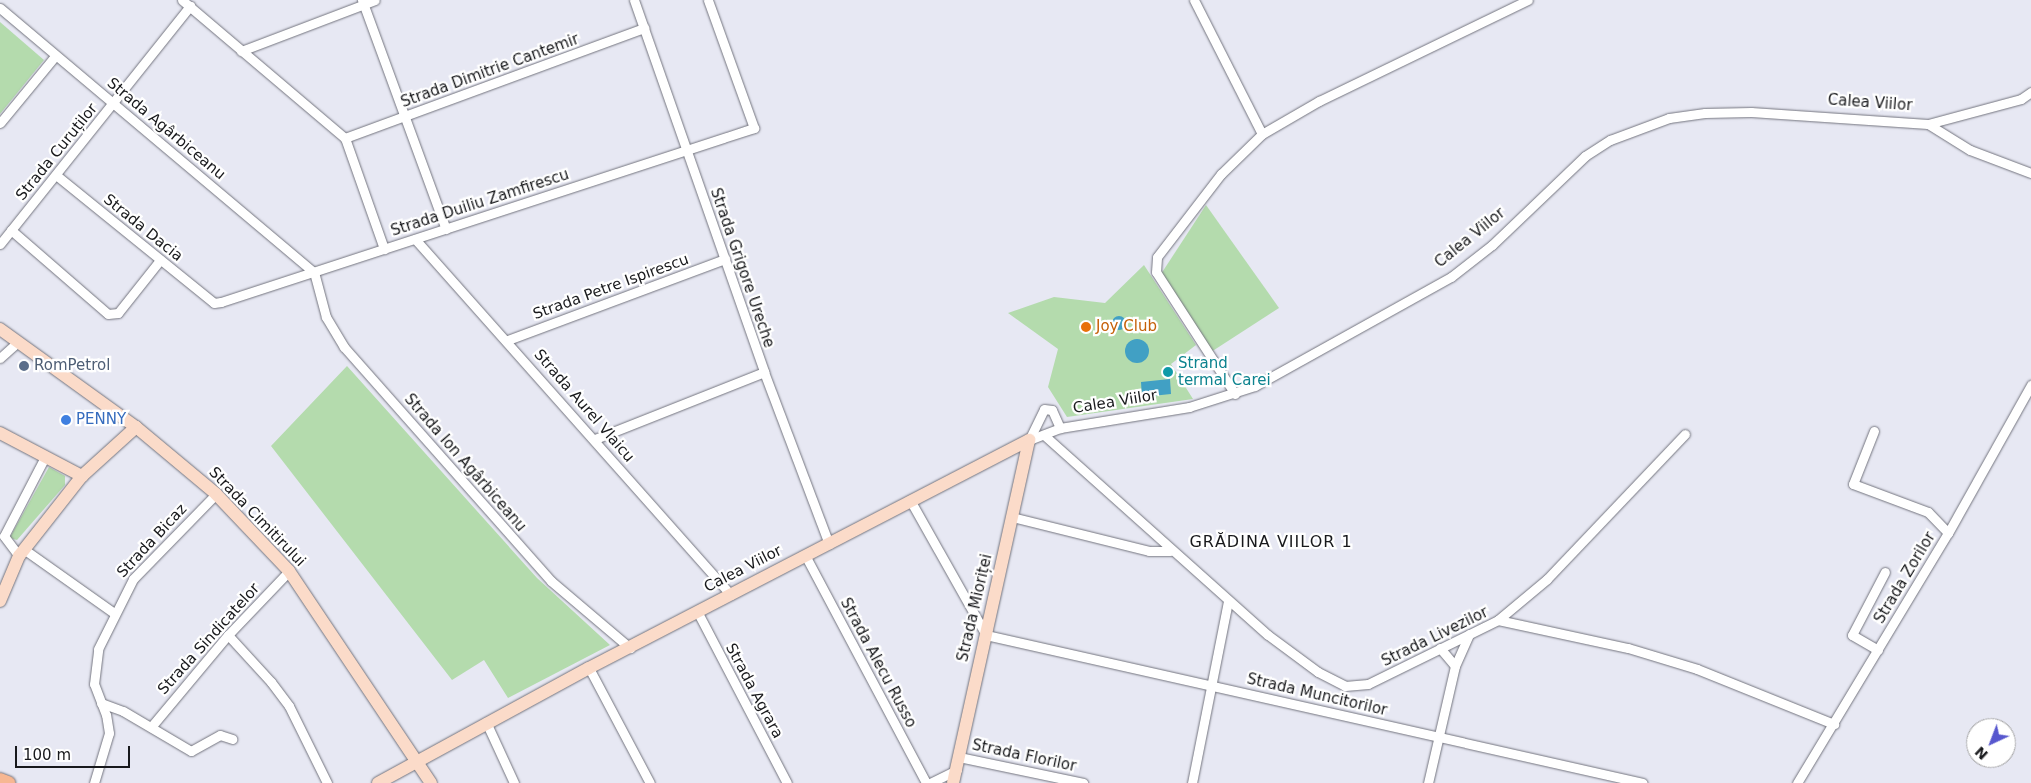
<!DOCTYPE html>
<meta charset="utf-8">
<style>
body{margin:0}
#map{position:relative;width:2031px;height:783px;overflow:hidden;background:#e7e8f3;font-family:"DejaVu Sans",sans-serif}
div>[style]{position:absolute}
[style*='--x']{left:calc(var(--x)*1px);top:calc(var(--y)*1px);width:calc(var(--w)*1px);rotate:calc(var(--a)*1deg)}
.green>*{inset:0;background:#b4dbad}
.water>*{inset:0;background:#41a0c4}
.round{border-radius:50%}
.roads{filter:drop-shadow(0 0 1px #73747e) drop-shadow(0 0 1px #73747e)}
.street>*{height:9px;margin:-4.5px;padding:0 4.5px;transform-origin:4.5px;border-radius:4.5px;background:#fff}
.secondary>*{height:12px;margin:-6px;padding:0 6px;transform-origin:6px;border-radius:6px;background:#fbdbc9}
.primary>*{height:14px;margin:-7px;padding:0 7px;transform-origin:7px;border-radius:7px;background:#f7b792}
.dots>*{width:14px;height:14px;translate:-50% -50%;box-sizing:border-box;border:2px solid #fff;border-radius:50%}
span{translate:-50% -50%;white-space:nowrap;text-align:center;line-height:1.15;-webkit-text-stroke:4.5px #fff;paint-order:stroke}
.street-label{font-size:15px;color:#18191c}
.food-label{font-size:15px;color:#c56008}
.left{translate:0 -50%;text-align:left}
.culture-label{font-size:15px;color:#0d838f}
.service-label{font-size:15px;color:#4e5e75}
.shop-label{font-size:15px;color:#366cbe}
.neighbourhood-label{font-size:16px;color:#18191c;letter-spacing:1px}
.north{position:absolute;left:1966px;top:718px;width:50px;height:50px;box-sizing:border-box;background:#fff;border:1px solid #a3a3a4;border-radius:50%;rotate:223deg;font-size:14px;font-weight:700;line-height:20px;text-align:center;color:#18191c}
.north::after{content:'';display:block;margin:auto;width:18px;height:22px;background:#5757ce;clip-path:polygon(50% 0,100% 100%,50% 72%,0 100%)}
.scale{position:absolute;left:15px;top:746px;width:115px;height:22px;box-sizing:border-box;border:2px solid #18191c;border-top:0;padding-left:6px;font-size:15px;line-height:18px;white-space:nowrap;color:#18191c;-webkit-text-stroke:4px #fff;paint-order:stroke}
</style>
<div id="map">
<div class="green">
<div style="clip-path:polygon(0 22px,44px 60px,0 114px)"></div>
<div style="clip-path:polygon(1206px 205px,1279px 308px,1211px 352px,1161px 274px)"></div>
<div style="clip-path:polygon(1144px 265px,1196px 345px,1171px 364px,1193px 399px,1067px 417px,1048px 387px,1058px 349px,1008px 313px,1054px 297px,1105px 303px)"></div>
<div style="clip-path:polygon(347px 366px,537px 578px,610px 645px,508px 698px,484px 660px,452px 680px,271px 446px)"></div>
<div style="clip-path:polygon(49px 467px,65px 476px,65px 485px,17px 540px,13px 539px,10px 537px)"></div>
</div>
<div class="water">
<div class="round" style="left:1112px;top:316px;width:14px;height:14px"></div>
<div class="round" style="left:1125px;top:339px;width:24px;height:24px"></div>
<div style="clip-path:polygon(1170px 379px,1171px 394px,1142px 397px,1141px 382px)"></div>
</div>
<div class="roads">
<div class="street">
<div style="--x:182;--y:0;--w:214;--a:40.3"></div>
<div style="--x:345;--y:138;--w:118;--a:70.6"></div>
<div style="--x:362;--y:0;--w:244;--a:69.9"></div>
<div style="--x:634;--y:0;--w:394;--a:70.7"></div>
<div style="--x:764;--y:372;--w:184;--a:69.3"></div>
<div style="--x:1194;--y:0;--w:150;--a:63.1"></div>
<div style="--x:0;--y:8;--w:410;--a:40.1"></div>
<div style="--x:241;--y:51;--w:143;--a:-20.8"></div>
<div style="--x:0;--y:123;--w:87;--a:-50.6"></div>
<div style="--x:1928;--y:124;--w:49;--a:31.8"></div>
<div style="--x:1970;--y:150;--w:65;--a:20.7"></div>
<div style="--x:345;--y:138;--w:319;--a:-20.2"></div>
<div style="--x:56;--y:175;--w:203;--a:39"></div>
<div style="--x:214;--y:303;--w:7;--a:-8"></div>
<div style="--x:221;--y:302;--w:561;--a:-18.08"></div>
<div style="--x:754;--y:128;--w:136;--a:-109.8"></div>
<div style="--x:11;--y:230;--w:128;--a:40.9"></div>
<div style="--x:108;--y:314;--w:10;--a:-6"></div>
<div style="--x:118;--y:313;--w:68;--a:-51.6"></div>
<div style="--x:415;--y:239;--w:476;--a:48.4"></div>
<div style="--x:0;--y:244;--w:305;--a:-51.4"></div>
<div style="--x:314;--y:272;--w:47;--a:75.1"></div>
<div style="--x:326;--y:317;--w:35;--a:59"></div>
<div style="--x:344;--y:347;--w:312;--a:48.5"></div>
<div style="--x:551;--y:581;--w:104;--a:40.3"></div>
<div style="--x:508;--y:340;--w:232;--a:-20.5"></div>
<div style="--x:0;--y:358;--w:24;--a:-42"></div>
<div style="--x:1235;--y:394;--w:145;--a:-122.9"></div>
<div style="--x:1156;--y:272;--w:15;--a:-86"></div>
<div style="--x:1157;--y:257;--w:105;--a:-52.4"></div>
<div style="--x:1221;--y:174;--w:57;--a:-44.3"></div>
<div style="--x:1262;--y:134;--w:66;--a:-30.1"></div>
<div style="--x:1319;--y:101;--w:232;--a:-25.8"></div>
<div style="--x:1874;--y:431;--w:57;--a:111.6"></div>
<div style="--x:1853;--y:484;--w:80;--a:20.5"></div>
<div style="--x:1928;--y:512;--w:29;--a:46"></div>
<div style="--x:1044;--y:435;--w:300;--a:41.8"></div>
<div style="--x:1268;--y:635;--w:62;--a:36.5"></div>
<div style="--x:1318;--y:672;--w:30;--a:27"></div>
<div style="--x:1345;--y:686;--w:23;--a:-5"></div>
<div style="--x:1368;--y:684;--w:145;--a:-26.2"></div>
<div style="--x:1498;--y:620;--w:133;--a:12.2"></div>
<div style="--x:1628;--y:648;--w:72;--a:16.9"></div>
<div style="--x:1697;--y:669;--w:148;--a:21.9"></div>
<div style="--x:595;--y:439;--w:182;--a:-21.6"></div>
<div style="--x:1029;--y:440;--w:33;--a:-21"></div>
<div style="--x:1060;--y:428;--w:131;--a:-9.2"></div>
<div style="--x:1189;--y:407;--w:69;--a:-17.7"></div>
<div style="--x:1255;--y:386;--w:224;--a:-29.1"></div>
<div style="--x:1451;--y:277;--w:52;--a:-38"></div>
<div style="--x:1492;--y:245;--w:129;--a:-43.7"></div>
<div style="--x:1585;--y:156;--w:30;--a:-33"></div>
<div style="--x:1610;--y:140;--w:63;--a:-20.4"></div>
<div style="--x:1669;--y:118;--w:36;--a:-8"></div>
<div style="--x:1705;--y:113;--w:46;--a:-1.2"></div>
<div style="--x:1751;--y:112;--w:177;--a:3.9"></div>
<div style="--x:1928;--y:124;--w:96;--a:-15"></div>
<div style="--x:2021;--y:99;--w:12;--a:-35"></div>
<div style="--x:1029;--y:440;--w:34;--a:-64"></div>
<div style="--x:1044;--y:409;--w:8;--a:7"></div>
<div style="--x:1052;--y:410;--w:20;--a:66"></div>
<div style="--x:910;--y:500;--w:155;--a:60.6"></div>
<div style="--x:986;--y:635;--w:673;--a:12.69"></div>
<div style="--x:1012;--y:517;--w:141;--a:13.9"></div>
<div style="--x:1149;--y:551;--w:21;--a:0"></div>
<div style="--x:25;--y:550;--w:109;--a:35.3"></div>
<div style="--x:805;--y:555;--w:258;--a:62"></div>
<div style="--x:19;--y:556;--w:25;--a:-127"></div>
<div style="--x:4;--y:536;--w:89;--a:-62.6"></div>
<div style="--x:697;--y:611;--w:194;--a:62.4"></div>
<div style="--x:1498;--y:620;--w:64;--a:-39.9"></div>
<div style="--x:1547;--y:579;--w:200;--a:-46.4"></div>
<div style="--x:228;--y:635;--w:64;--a:47.5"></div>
<div style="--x:271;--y:682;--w:30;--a:53"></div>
<div style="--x:289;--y:706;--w:86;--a:63.7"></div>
<div style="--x:1440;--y:648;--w:23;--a:50"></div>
<div style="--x:1878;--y:650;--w:30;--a:-150"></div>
<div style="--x:1852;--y:635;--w:71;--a:-62.4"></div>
<div style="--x:589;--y:668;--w:130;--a:62.1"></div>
<div style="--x:101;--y:703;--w:23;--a:20"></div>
<div style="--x:123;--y:711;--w:79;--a:30.5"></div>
<div style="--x:191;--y:751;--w:33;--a:-29"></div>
<div style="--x:220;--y:735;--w:13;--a:18"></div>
<div style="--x:486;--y:722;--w:67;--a:65.3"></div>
<div style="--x:151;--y:727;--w:120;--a:-50.1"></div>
<div style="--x:228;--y:635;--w:88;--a:-46.4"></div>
<div style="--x:959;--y:757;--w:127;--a:11.8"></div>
<div style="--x:94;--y:783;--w:52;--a:-73.3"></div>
<div style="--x:109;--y:733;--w:18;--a:-99"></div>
<div style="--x:106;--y:715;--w:33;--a:-111"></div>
<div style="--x:94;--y:684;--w:35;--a:-83"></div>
<div style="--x:98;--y:649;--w:78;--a:-63.4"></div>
<div style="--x:133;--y:579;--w:119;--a:-45.7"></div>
<div style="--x:930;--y:783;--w:30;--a:-26"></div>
<div style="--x:1192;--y:783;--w:186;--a:-78.8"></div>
<div style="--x:1428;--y:783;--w:120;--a:-77"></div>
<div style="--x:1455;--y:666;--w:35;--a:-66"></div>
<div style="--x:1797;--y:783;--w:292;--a:-58.9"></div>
<div style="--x:1948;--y:533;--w:170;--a:-60.7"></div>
</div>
<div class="secondary">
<div style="--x:0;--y:329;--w:168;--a:35.8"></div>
<div style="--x:136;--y:427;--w:104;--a:39.9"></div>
<div style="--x:216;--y:494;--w:106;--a:46.5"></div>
<div style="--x:289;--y:571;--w:255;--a:56.2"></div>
<div style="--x:0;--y:433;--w:93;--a:27.7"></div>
<div style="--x:0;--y:601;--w:49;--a:-67.1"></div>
<div style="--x:19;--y:556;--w:102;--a:-51.8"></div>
<div style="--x:82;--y:476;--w:73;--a:-42.2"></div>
<div style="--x:378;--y:783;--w:240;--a:-28.6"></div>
<div style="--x:589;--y:668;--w:496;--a:-27.4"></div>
<div style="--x:953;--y:783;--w:351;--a:-77.5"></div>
</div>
<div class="primary">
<div style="--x:0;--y:780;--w:9;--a:21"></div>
</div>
</div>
<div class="dots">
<div style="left:1086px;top:327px;background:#e8710a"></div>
<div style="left:24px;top:366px;background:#5c6f8a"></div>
<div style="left:1168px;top:372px;background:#0f9aa8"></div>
<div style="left:66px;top:420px;background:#3f7fe0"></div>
</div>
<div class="street-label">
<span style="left:490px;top:71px;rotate:-20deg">Strada Dimitrie Cantemir</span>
<span style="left:1870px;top:103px;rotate:4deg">Calea Viilor</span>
<span style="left:166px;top:129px;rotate:40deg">Strada Agârbiceanu</span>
<span style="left:57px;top:152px;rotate:-51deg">Strada Curuților</span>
<span style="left:480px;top:203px;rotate:-18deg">Strada Duiliu Zamfirescu</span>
<span style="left:143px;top:228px;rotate:39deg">Strada Dacia</span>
<span style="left:1470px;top:238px;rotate:-39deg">Calea Viilor</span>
<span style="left:742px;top:268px;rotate:71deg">Strada Grigore Ureche</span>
<span style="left:611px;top:287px;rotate:-20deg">Strada Petre Ispirescu</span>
<span style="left:1115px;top:402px;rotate:-9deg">Calea Viilor</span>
<span style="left:584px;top:406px;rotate:49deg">Strada Aurel Vlaicu</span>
<span style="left:465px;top:463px;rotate:49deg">Strada Ion Agârbiceanu</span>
<span style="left:257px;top:517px;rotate:46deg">Strada Cimitirului</span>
<span style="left:152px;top:541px;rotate:-47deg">Strada Bicaz</span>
<span style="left:743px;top:569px;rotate:-27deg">Calea Viilor</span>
<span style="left:1905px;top:578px;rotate:-59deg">Strada Zorilor</span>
<span style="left:975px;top:608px;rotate:-77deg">Strada Mioriței</span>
<span style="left:1435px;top:637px;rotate:-26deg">Strada Livezilor</span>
<span style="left:209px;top:639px;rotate:-48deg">Strada Sindicatelor</span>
<span style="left:878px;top:663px;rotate:62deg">Strada Alecu Russo</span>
<span style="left:754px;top:691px;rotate:62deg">Strada Agrara</span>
<span style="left:1317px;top:695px;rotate:13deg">Strada Muncitorilor</span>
<span style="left:1024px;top:756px;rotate:12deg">Strada Florilor</span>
</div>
<div class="food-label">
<span class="left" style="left:1096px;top:327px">Joy Club</span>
</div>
<div class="culture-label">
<span class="left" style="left:1178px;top:372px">Strand<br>termal Carei</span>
</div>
<div class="service-label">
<span class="left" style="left:34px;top:366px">RomPetrol</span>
</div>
<div class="shop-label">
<span class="left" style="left:76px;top:420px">PENNY</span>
</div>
<div class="neighbourhood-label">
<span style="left:1271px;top:542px">GRĂDINA VIILOR 1</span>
</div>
<div class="north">N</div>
<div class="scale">100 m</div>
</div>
